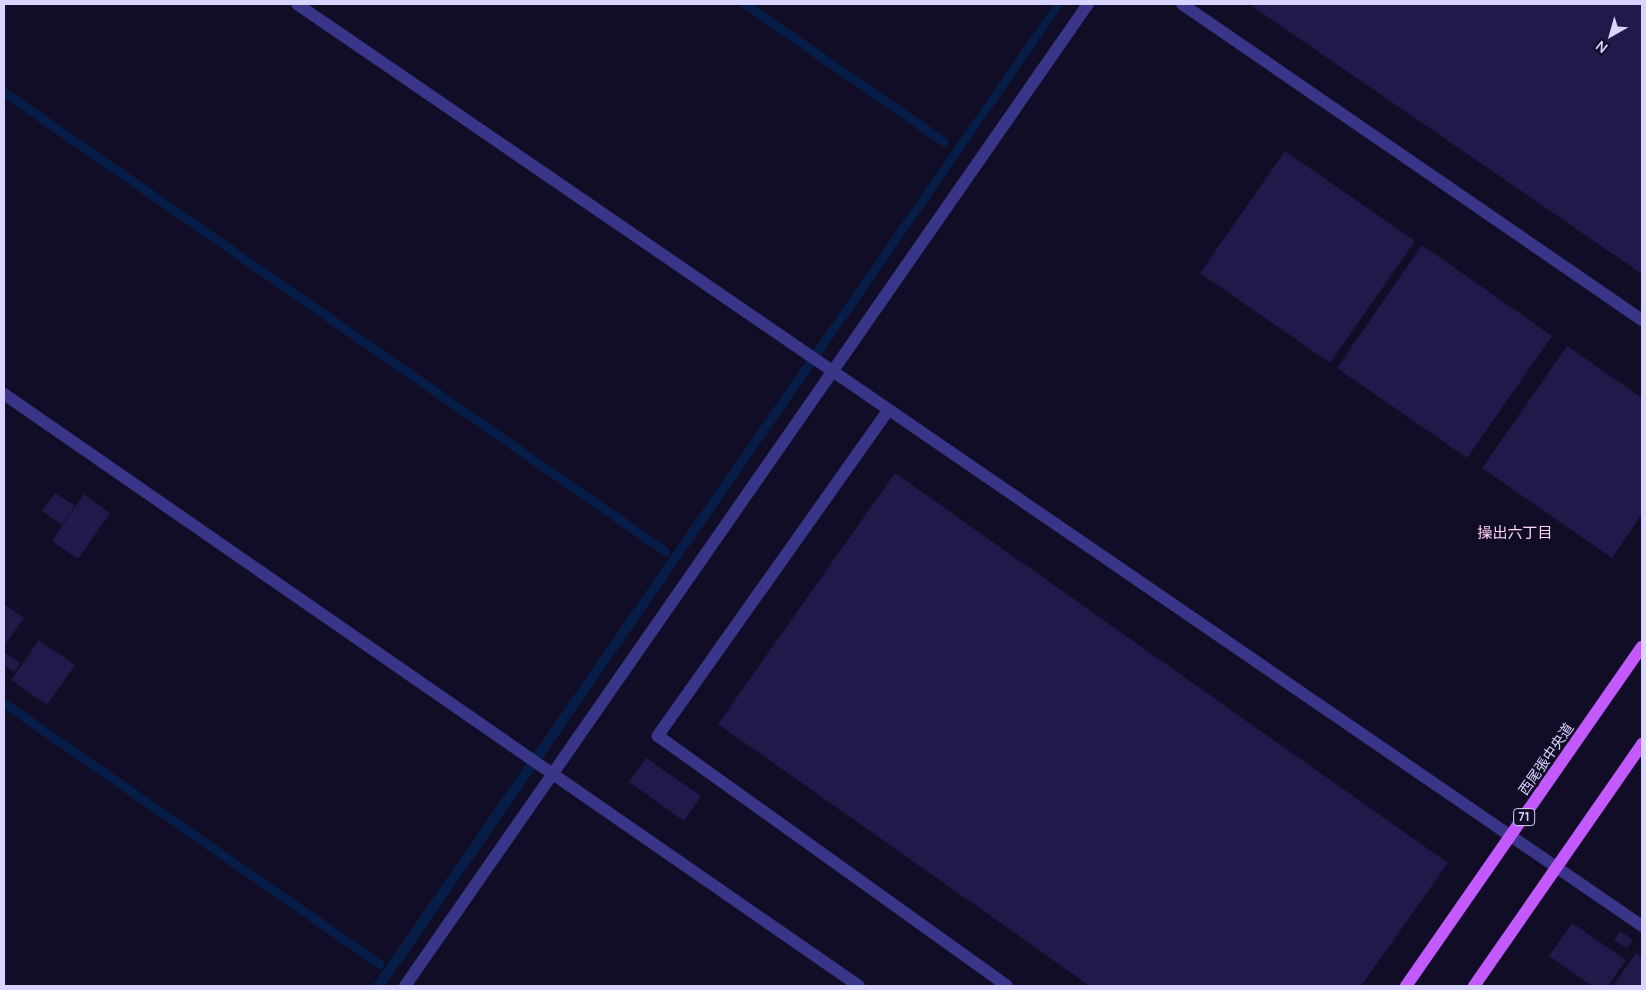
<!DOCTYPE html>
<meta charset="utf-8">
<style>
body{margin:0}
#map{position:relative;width:1646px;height:990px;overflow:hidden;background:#120d27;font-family:Manrope,"Noto Sans JP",sans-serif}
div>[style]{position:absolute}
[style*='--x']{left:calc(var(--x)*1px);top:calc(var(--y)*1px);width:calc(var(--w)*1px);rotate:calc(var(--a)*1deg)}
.water>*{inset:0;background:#061d47}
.stream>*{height:9px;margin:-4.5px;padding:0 4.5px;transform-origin:4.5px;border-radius:4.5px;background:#061d47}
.building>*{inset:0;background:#221849}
.minor>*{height:12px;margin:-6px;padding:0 6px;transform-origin:6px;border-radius:6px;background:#393589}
.major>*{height:12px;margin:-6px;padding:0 6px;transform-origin:6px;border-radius:6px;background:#c25aff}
span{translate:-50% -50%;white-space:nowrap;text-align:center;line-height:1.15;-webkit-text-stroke:4.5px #120d27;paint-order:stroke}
.shield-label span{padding:1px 4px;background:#120d27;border:1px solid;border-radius:4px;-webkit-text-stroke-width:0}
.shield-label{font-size:12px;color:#d8d3ff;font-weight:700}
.street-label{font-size:14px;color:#d8d3ff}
.neighbourhood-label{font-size:15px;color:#ffd5f0}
.frame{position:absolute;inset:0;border:5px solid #d8d3ff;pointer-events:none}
.north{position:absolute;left:1586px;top:10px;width:50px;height:50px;-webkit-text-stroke:4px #120d27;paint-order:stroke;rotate:218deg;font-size:14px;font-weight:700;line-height:20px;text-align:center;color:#d8d3ff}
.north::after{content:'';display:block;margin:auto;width:18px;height:22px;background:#d8d3ff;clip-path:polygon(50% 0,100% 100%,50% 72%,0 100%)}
</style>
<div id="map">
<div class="water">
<div style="clip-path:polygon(1054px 4px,1064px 4px,385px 986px,372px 986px)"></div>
</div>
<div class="stream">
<div style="--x:745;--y:4;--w:242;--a:34.7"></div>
<div style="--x:4;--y:92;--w:805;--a:34.78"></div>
<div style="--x:4;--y:703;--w:457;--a:34.8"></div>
</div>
<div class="building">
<div style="clip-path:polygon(1249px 4px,1642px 4px,1642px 274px)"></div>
<div style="clip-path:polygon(1285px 151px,1415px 241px,1330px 363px,1200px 273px)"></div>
<div style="clip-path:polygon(1422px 245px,1552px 336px,1467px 458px,1337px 368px)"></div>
<div style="clip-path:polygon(1567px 346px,1642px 398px,1642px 514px,1612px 558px,1482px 468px)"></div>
<div style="clip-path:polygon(895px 473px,1448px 863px,1361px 986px,1090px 986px,718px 724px)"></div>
<div style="clip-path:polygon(55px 493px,75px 506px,62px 525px,42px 511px)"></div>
<div style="clip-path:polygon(84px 494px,110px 513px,78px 559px,52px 541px)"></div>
<div style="clip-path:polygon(4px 604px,24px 618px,4px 646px)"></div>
<div style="clip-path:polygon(39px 640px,75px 665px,47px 705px,11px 680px)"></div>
<div style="clip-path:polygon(4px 652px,20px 663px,14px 672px,4px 665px)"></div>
<div style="clip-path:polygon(646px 758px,701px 796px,684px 821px,629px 782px)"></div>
<div style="clip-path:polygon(1572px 923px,1626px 960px,1608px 986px,1592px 986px,1549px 956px)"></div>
<div style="clip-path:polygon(1620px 931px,1633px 940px,1627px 948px,1614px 940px)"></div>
<div style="clip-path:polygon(1636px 953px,1642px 958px,1642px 986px,1613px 986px)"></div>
</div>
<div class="minor">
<div style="--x:297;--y:4;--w:1631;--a:34.43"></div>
<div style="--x:1182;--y:4;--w:558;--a:34.49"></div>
<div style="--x:4;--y:394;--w:1040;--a:34.7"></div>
<div style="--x:887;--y:412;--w:397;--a:125.3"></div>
<div style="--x:658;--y:736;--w:429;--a:35.6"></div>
<div style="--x:405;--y:986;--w:1196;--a:-55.18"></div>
</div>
<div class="major">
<div style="--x:1406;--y:986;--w:413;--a:-55.2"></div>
<div style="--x:1474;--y:986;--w:295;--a:-55.2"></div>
</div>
<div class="shield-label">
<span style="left:1524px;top:817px">71</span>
</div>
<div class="street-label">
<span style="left:1546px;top:759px;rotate:-55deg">西尾張中央道</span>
</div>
<div class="neighbourhood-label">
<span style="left:1515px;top:533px">操出六丁目</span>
</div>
<div class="frame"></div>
<div class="north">N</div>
</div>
